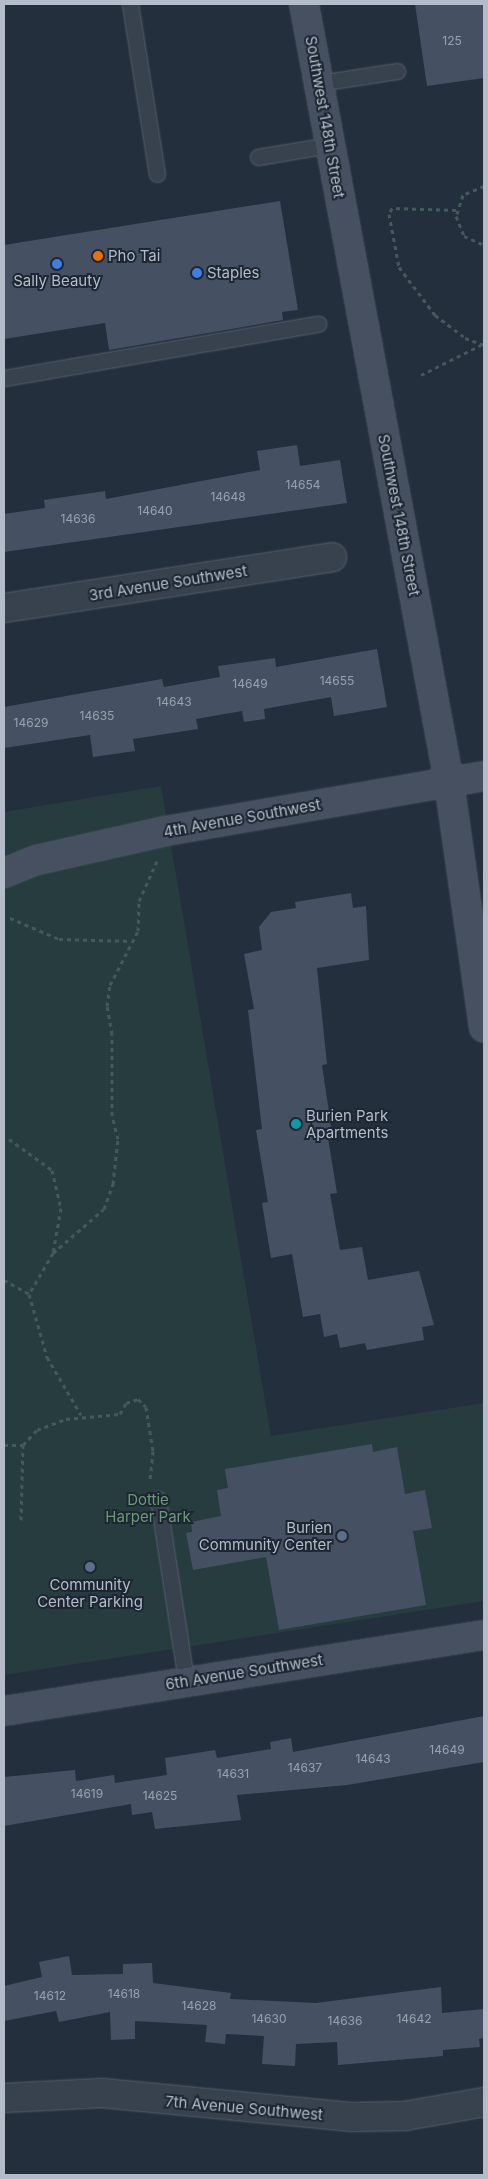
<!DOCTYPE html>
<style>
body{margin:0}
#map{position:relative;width:488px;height:2179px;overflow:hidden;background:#242f3e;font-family:Inter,sans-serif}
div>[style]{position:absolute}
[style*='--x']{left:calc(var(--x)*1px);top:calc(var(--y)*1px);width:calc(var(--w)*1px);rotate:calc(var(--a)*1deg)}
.green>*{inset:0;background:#263c3f}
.building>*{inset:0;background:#455162}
.path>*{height:3px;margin-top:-1.5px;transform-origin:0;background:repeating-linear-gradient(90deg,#44595c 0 4px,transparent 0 8px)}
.roads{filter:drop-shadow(0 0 1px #565f6c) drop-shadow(0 0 1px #565f6c)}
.lane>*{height:15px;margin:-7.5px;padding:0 7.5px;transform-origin:7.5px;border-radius:7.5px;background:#38414e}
.street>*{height:28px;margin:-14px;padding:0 14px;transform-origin:14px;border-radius:14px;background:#38414e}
.secondary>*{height:28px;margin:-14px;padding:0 14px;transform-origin:14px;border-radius:14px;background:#465061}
.dots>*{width:14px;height:14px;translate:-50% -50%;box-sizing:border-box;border:2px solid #1d2633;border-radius:50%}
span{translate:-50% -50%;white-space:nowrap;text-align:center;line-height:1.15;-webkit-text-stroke:4px #1d2633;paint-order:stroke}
.number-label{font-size:12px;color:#98a1af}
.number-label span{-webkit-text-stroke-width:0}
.street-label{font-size:15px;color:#b4bcc9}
.poi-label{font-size:15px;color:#b4bcc9}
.left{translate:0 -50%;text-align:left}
.right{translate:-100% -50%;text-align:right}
.park-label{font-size:15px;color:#6b9a76}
.frame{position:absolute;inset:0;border:5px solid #b4bcc9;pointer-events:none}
</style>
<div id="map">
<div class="green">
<div style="clip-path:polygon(161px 786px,271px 1436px,484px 1403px,484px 1601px,4px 1675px,4px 812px)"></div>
</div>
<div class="building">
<div style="clip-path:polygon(415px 4px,484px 4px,484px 78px,427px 86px)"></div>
<div style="clip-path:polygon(280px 201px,298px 310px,282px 312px,283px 320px,109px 350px,105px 323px,4px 339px,4px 245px)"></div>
<div style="clip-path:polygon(297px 445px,300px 466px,340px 460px,347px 503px,4px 552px,4px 514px,45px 508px,44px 500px,105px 491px,106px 499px,260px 470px,257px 451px)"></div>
<div style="clip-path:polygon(377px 649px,387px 707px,334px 716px,331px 697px,264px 709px,265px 719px,244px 722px,242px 711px,196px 719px,198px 729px,133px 739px,135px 751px,93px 757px,90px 735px,4px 748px,4px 707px,162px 679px,164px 687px,220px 677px,218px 666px,275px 658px,276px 667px)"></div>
<div style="clip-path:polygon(351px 893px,353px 908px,366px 906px,369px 960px,317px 968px,327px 1064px,322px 1065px,330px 1119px,332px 1138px,328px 1138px,337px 1193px,330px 1194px,340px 1250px,362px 1247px,368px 1280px,419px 1271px,434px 1325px,422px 1327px,424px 1340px,367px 1350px,365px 1343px,340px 1348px,337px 1334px,324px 1337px,320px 1314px,303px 1317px,292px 1254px,271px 1258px,262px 1203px,268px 1202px,256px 1130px,262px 1129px,248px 1010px,254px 1009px,244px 954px,262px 950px,259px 927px,271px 912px,296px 908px,295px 902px)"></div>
<div style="clip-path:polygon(372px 1444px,373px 1452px,397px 1447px,405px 1494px,425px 1490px,432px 1528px,413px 1531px,426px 1605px,279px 1630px,266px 1557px,193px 1570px,186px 1533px,192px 1532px,191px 1522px,221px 1516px,217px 1490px,228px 1488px,225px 1469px)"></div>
<div style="clip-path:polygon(484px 1716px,484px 1762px,347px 1785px,237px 1795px,241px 1820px,155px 1829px,152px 1812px,132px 1815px,131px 1804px,4px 1826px,4px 1777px,75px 1770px,76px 1781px,114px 1775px,115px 1783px,167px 1775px,165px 1758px,215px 1750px,217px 1758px,271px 1749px,270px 1742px,291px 1738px,293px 1752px)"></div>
<div style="clip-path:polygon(69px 1956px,72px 1975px,123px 1974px,123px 1964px,152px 1963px,153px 1983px,231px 1993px,230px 1999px,316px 2003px,441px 1987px,442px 2013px,484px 2009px,484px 2038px,479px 2039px,480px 2047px,443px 2050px,443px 2056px,338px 2065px,337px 2042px,296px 2044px,295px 2066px,262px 2064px,264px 2036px,226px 2034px,225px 2044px,205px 2042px,207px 2025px,135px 2021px,135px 2039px,111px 2040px,110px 2012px,59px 2022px,56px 2011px,4px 2021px,4px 1986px,42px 1977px,39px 1962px)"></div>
</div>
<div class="path">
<div style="--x:484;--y:186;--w:23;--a:157"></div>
<div style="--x:463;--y:195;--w:22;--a:108"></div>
<div style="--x:456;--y:216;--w:22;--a:68"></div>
<div style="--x:464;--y:236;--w:22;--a:24"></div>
<div style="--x:456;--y:210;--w:64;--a:-178.2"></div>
<div style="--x:392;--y:208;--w:7;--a:117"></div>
<div style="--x:389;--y:214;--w:54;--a:79.3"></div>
<div style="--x:399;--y:267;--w:60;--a:53.1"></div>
<div style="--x:435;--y:315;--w:38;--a:37"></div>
<div style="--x:465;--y:338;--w:20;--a:20"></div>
<div style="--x:421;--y:375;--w:67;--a:-26.6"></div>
<div style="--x:10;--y:918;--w:53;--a:23.2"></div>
<div style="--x:59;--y:939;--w:72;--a:1.6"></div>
<div style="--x:9;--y:1139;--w:53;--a:35.8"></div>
<div style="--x:52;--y:1170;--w:39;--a:77"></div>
<div style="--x:61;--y:1208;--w:46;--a:100.1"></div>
<div style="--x:53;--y:1253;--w:48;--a:120.3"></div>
<div style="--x:53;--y:1253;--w:67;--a:-40.8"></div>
<div style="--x:104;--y:1209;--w:27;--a:-70"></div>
<div style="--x:113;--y:1184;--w:45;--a:-83.7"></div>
<div style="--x:118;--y:1139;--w:25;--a:-104"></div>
<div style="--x:112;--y:1115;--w:81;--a:-90"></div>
<div style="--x:112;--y:1034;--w:28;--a:-100"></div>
<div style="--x:107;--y:1006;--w:21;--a:-82"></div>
<div style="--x:110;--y:985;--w:61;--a:-62.6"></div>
<div style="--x:138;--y:931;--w:30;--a:-88"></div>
<div style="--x:139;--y:901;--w:44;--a:-65.8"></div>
<div style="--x:4;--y:1280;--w:29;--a:29"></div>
<div style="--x:29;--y:1294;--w:66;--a:74.1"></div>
<div style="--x:47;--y:1357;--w:67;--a:59.6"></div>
<div style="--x:4;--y:1445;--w:19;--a:0"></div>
<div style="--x:23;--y:1445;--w:21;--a:-47"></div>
<div style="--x:37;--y:1430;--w:31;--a:-21"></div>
<div style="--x:66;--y:1419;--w:54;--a:-5.3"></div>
<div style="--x:120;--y:1414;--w:13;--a:-61"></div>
<div style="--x:126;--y:1403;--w:13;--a:-18"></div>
<div style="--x:138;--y:1399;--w:11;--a:45"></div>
<div style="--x:146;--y:1407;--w:45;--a:81"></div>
<div style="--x:153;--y:1451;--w:29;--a:96"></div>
<div style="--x:21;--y:1520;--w:75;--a:-88.5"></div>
</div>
<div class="roads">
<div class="lane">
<div style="--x:130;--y:4;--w:172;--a:81"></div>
<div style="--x:319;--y:83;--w:79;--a:-8.7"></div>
<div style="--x:258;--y:157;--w:73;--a:-9.5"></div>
<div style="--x:4;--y:378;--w:319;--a:-9.8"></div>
<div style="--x:158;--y:1499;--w:183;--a:81.2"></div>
</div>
<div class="street">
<div style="--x:4;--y:608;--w:332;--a:-8.8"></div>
<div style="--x:4;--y:2098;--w:98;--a:-2.9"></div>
<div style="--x:102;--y:2093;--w:252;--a:5.5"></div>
<div style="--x:353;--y:2117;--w:52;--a:-1.1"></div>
<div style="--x:405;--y:2116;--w:80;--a:-10"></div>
</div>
<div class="secondary">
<div style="--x:304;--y:4;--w:791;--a:79.44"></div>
<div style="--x:449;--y:782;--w:248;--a:81.9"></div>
<div style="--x:4;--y:873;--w:35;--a:-22"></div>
<div style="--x:37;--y:860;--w:132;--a:-12.7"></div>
<div style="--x:166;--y:831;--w:323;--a:-9.8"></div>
<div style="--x:4;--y:1711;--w:486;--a:-9"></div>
</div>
</div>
<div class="dots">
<div style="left:98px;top:256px;background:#e8710a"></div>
<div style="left:57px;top:264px;background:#3f7fe0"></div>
<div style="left:197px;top:273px;background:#3f7fe0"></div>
<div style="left:296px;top:1124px;background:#0f9aa8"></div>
<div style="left:342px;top:1536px;background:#5c6f8a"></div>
<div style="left:90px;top:1567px;background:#5c6f8a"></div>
</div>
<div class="number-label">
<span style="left:452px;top:41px">125</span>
<span style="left:303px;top:485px">14654</span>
<span style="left:228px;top:497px">14648</span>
<span style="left:155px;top:511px">14640</span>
<span style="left:78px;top:519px">14636</span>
<span style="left:337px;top:681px">14655</span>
<span style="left:250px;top:684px">14649</span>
<span style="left:174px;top:702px">14643</span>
<span style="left:97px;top:716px">14635</span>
<span style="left:31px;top:723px">14629</span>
<span style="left:447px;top:1750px">14649</span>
<span style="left:373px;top:1759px">14643</span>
<span style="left:305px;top:1768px">14637</span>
<span style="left:233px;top:1774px">14631</span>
<span style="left:87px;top:1794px">14619</span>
<span style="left:160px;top:1796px">14625</span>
<span style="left:124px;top:1994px">14618</span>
<span style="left:50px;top:1996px">14612</span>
<span style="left:199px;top:2006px">14628</span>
<span style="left:269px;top:2019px">14630</span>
<span style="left:414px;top:2019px">14642</span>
<span style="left:345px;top:2021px">14636</span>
</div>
<div class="street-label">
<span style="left:325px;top:117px;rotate:80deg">Southwest 148th Street</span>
<span style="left:399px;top:515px;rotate:79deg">Southwest 148th Street</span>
<span style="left:168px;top:583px;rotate:-9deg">3rd Avenue Southwest</span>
<span style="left:242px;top:818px;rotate:-10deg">4th Avenue Southwest</span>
<span style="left:244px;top:1672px;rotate:-9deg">6th Avenue Southwest</span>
<span style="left:244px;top:2108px;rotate:5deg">7th Avenue Southwest</span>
</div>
<div class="poi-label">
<span class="left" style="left:108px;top:256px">Pho Tai</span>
<span class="left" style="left:207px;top:273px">Staples</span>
<span style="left:57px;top:281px">Sally Beauty</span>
<span class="left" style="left:306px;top:1124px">Burien Park<br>Apartments</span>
<span class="right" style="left:332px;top:1536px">Burien<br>Community Center</span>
<span style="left:90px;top:1593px">Community<br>Center Parking</span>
</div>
<div class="park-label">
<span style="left:148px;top:1508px">Dottie<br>Harper Park</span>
</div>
<div class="frame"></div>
</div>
